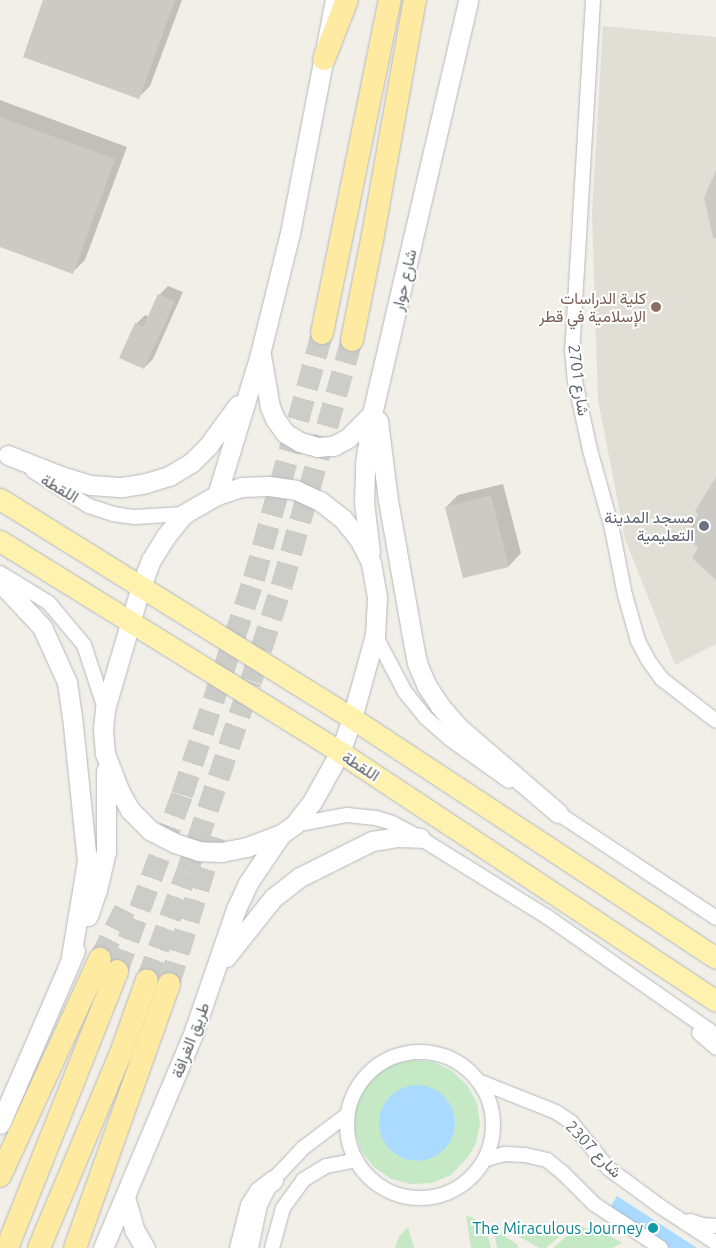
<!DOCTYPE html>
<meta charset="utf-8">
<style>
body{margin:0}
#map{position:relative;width:716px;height:1248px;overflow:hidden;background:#f1efe8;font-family:Ubuntu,Vazirmatn,sans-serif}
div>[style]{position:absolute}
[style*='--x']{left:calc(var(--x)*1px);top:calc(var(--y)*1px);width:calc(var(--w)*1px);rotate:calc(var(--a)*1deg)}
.education>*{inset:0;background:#e1ded6}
.green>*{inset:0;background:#c5e8c5}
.water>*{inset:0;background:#aadaff}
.round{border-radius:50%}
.shadow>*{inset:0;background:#0003}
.building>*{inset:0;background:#cccac5}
.trunk-tunnel>*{height:22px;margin-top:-11px;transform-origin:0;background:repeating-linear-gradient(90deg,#ccccc8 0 22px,transparent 0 33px)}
.roads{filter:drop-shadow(0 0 1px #b5b8bc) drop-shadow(0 0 1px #b5b8bc)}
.minor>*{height:14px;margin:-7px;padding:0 7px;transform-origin:7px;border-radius:7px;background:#fff}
.minor>.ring{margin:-7px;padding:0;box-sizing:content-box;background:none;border:14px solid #fff;border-radius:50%}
.secondary>*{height:19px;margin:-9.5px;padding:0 9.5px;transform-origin:9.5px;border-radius:9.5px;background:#fff}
.primary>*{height:21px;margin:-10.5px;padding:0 10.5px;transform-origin:10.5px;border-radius:10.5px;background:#fff2af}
.trunk>*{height:22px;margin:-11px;padding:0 11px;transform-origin:11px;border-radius:11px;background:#feeaa1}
.dots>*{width:14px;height:14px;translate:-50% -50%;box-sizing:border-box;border:2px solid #fff;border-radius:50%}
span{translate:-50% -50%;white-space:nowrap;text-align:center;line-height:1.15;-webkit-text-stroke:4px #fff;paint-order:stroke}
.street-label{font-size:16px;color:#5f6368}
.education-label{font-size:16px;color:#785e54}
.right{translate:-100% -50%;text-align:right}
.worship-label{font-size:16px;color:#5b616d}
.culture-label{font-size:16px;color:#0d838f}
</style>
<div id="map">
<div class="education">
<div style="clip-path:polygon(603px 26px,716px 37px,716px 644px,675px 665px,625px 539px,598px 400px,592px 213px)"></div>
</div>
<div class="green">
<div style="clip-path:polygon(evenodd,414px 1060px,434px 1062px,452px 1071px,467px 1085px,477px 1103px,480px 1123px,476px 1143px,468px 1157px,451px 1175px,432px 1183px,411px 1184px,391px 1179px,374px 1167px,361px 1151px,355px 1131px,355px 1110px,363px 1091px,376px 1075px,394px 1064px,414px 1060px,421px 1085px,440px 1093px,453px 1110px,451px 1140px,448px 1145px,445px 1148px,418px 1161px,396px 1155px,388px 1147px,410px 1086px,421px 1085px)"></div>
<div style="clip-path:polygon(466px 1215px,484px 1223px,491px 1248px,471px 1248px)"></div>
<div style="clip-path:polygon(408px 1227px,414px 1248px,395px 1248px,399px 1237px)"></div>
<div style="clip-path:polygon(567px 1227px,568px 1229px,546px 1248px,540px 1248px,509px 1231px,544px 1233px)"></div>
<div style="clip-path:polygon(582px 1227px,608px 1235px,622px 1243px,612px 1248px,553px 1248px,567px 1236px)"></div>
<div style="clip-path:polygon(494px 1229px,518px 1245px,518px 1248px,497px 1248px)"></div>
</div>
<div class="water">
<div class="round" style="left:379px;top:1085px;width:76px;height:76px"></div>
<div style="clip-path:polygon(617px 1196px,697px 1248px,670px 1248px,609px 1209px)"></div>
</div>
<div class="shadow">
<div style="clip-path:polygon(44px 0,182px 0,150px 86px,138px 98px)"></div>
<div style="clip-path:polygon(0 100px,127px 147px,85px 260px,73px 272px,0 245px)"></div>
<div style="clip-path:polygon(168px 286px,183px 292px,153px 359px,144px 368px,136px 324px,145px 315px,149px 317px,159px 295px)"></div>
<div style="clip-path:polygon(503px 484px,521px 553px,509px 566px,446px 507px,458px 495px)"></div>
</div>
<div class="building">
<div style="clip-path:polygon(43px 0,175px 0,139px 99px,23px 57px)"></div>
<div style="clip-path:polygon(0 117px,115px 159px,73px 274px,0 247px)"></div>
<div style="clip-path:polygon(716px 170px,716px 238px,713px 238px,704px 198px)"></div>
<div style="clip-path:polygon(158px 294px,175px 301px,144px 369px,119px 358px,135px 323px,143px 327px)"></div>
<div style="clip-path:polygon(716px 477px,716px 580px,692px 558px,698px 548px,686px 537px,698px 515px,695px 511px)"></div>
<div style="clip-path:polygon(491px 495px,509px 567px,463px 578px,445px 507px)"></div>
</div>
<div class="trunk-tunnel">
<div style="--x:100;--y:959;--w:65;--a:-63.4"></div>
<div style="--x:117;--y:971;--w:188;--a:-69.7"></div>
<div style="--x:182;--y:795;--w:228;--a:-71.6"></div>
<div style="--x:254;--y:579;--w:255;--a:-74.5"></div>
<div style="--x:147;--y:980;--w:115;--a:-69.7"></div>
<div style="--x:187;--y:872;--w:201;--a:-71.5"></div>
<div style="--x:251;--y:681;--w:101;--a:-72.1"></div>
<div style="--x:282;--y:585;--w:255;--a:-74.1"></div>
<div style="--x:169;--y:984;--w:156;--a:-72.8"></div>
</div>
<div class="roads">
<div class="minor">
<div style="--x:593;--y:0;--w:350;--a:93.4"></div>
<div style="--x:572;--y:349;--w:32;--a:85"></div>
<div style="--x:575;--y:381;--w:71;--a:77.7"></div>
<div style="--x:590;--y:450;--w:82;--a:74.4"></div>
<div style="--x:612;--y:529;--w:67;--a:78.9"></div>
<div style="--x:625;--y:595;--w:48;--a:74.2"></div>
<div style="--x:638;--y:641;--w:21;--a:62"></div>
<div style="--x:648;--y:660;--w:24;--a:54"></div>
<div style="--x:662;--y:679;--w:68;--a:37.9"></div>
<div style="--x:33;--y:471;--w:66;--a:32"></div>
<div style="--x:89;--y:506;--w:25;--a:18"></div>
<div style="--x:113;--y:514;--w:22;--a:8"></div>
<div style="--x:135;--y:517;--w:49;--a:-3.5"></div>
<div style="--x:0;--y:573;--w:57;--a:31.5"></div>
<div style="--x:49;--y:603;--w:55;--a:50.2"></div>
<div style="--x:84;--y:645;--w:67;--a:71.8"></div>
<div style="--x:375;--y:635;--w:64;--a:62.2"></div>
<div style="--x:405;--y:692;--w:32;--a:51"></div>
<div style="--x:425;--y:717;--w:33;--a:41"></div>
<div style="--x:450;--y:739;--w:72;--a:35.4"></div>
<div style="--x:550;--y:808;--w:199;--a:33.5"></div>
<div style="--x:294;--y:825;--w:54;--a:-10.7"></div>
<div style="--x:347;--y:815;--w:29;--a:6"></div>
<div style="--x:376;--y:818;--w:17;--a:17"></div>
<div style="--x:392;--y:823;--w:32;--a:28"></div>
<div style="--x:420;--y:838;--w:148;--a:31.8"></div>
<div style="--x:546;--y:916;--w:208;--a:35"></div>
<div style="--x:699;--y:1033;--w:23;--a:41"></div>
<div class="ring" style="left:347px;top:1052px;width:132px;height:132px"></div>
<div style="--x:478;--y:1081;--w:84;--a:21.7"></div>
<div style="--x:556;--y:1112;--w:18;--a:34"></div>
<div style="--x:571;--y:1122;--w:59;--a:51.2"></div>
<div style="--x:608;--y:1168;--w:66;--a:36.3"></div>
<div style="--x:661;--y:1207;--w:66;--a:33.2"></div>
<div style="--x:486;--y:1159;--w:20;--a:-15"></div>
<div style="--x:505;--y:1154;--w:20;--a:3"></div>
<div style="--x:525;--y:1155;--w:23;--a:13"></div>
<div style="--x:547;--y:1160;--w:19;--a:39"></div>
<div style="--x:562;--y:1172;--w:45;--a:45"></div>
<div style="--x:594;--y:1204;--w:80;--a:33.3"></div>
<div style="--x:690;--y:1221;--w:13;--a:18"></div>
<div style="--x:702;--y:1225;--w:14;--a:4"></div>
<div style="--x:251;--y:1248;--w:44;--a:-78.2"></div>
<div style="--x:260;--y:1205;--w:28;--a:-63"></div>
<div style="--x:273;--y:1180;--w:44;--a:-46.8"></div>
<div style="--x:303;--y:1148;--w:56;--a:-37.1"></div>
<div style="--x:272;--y:1248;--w:41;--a:-74.6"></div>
<div style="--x:283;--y:1208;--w:34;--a:-54"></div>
<div style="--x:303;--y:1180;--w:27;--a:-31"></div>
<div style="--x:326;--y:1166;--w:31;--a:-11"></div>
</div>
<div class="secondary">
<div style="--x:261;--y:355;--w:53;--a:80.2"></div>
<div style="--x:270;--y:407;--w:13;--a:67"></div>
<div style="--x:275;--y:419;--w:17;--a:54"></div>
<div style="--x:285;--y:433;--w:17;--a:31"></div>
<div style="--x:300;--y:442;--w:18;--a:16"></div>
<div style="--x:317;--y:447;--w:16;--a:-4"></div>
<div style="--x:333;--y:446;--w:17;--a:-28"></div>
<div style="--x:348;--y:438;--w:34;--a:-45"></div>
<div style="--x:378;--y:421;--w:80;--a:82.8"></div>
<div style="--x:388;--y:500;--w:144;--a:80"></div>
<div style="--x:413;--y:642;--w:21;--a:79"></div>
<div style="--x:417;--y:663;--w:25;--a:67"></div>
<div style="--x:427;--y:686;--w:24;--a:57"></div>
<div style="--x:440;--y:706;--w:28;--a:49"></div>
<div style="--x:458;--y:727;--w:132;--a:40.7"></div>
<div style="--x:8;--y:455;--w:57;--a:21.6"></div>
<div style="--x:61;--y:476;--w:31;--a:17"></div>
<div style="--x:91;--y:485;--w:31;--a:4"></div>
<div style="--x:122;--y:487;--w:24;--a:-9"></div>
<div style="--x:146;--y:483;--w:24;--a:-17"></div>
<div style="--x:169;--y:476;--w:26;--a:-31"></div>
<div style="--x:191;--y:463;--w:24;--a:-45"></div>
<div style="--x:208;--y:446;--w:51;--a:-53.8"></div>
<div style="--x:269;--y:486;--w:27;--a:8"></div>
<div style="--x:296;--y:490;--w:26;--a:25"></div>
<div style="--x:320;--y:501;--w:28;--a:38"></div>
<div style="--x:342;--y:518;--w:27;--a:51"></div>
<div style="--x:359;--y:539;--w:27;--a:63"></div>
<div style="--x:371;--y:563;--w:36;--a:80"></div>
<div style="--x:377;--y:598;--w:37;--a:93"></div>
<div style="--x:375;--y:635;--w:86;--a:105.5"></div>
<div style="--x:352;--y:718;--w:36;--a:109"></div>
<div style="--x:340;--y:752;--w:57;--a:119.2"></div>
<div style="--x:312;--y:802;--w:29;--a:128"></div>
<div style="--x:294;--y:825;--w:16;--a:145"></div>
<div style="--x:281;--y:834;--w:36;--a:159"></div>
<div style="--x:247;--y:847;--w:25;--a:169"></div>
<div style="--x:222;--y:852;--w:23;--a:-178"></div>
<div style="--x:199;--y:851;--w:25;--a:-162"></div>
<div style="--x:175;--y:843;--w:27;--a:-153"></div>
<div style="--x:151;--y:831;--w:30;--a:-135"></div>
<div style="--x:130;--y:810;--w:23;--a:-119"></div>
<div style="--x:119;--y:790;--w:40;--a:-111"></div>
<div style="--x:105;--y:753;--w:24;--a:-95"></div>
<div style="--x:103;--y:729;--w:20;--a:-84"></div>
<div style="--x:105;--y:709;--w:128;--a:-73.7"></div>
<div style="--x:141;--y:586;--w:28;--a:-69"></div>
<div style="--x:151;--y:560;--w:28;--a:-58"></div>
<div style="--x:166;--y:536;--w:28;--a:-51"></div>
<div style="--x:184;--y:514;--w:38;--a:-30"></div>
<div style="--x:217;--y:495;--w:26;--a:-18"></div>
<div style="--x:242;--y:487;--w:27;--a:-2"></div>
<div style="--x:217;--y:495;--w:147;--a:-73"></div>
<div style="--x:260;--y:354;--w:125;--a:-76.1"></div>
<div style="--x:290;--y:233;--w:237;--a:-79.1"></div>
<div style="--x:370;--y:552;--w:50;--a:-96.8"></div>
<div style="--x:364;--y:502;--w:38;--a:-88"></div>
<div style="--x:365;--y:464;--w:50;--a:-82"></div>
<div style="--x:372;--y:414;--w:425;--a:-76.9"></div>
<div style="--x:0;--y:582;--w:62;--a:47"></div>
<div style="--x:42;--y:627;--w:60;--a:65.6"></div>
<div style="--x:67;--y:682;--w:34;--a:82"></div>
<div style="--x:72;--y:716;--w:146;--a:84.1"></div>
<div style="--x:87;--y:861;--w:103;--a:99.5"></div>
<div style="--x:88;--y:916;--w:28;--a:-71"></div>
<div style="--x:97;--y:890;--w:39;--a:-77"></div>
<div style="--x:106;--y:852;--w:81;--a:-90"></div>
<div style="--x:226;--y:957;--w:75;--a:-51.5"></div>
<div style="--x:273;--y:898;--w:34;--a:-38"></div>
<div style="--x:300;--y:877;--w:80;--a:-26.6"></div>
<div style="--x:372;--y:841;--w:25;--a:-9"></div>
<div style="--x:397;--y:837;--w:23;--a:2"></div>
<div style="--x:0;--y:1124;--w:189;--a:-66.6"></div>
<div style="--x:125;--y:1197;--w:35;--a:74"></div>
<div style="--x:135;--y:1231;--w:20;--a:60"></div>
<div style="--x:103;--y:1248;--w:235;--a:-67.2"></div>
<div style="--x:194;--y:1031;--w:129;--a:-71"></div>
<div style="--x:236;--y:909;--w:29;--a:-65"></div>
<div style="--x:248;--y:883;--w:59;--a:-56"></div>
<div style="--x:239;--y:1248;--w:44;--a:-75.7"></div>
<div style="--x:250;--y:1205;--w:17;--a:-57"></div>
<div style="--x:259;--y:1191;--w:18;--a:-38"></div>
</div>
<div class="primary">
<div style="--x:0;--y:499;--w:415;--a:31.9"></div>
<div style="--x:352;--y:718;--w:436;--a:33.4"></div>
<div style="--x:0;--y:541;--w:400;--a:31.8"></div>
<div style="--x:340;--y:752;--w:451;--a:33.5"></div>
</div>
<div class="trunk">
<div style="--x:324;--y:59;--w:63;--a:-68.7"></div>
<div style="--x:322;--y:333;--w:340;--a:-78.5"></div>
<div style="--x:352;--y:340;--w:107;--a:-78.7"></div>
<div style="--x:373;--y:235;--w:239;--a:-79.9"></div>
<div style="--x:0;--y:1176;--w:239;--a:-65.3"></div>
<div style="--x:7;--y:1248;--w:298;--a:-68.3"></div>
<div style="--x:39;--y:1248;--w:212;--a:-67.2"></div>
<div style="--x:121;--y:1053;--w:77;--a:-70.4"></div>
<div style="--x:75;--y:1248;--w:280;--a:-70.4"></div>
</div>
</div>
<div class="dots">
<div style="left:656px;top:307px;background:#8d6e63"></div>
<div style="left:704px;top:526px;background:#6b7280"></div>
<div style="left:653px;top:1228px;background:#0f9aa8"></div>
</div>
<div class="street-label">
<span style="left:404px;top:280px;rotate:-77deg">شارع حوار</span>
<span style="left:579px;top:380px;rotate:82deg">شارع 2701</span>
<span style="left:60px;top:488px;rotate:31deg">اللقطة</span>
<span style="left:361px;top:766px;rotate:33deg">اللقطة</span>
<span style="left:190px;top:1040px;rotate:-69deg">طريق الغرافة</span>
<span style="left:594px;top:1149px;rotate:46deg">شارع 2307</span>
</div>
<div class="education-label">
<span class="right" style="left:646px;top:307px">كلية الدراسات<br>الإسلامية في قطر</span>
</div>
<div class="worship-label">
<span class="right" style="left:694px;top:526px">مسجد المدينة<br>التعليمية</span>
</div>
<div class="culture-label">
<span class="right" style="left:643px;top:1228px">The Miraculous Journey</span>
</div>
</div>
